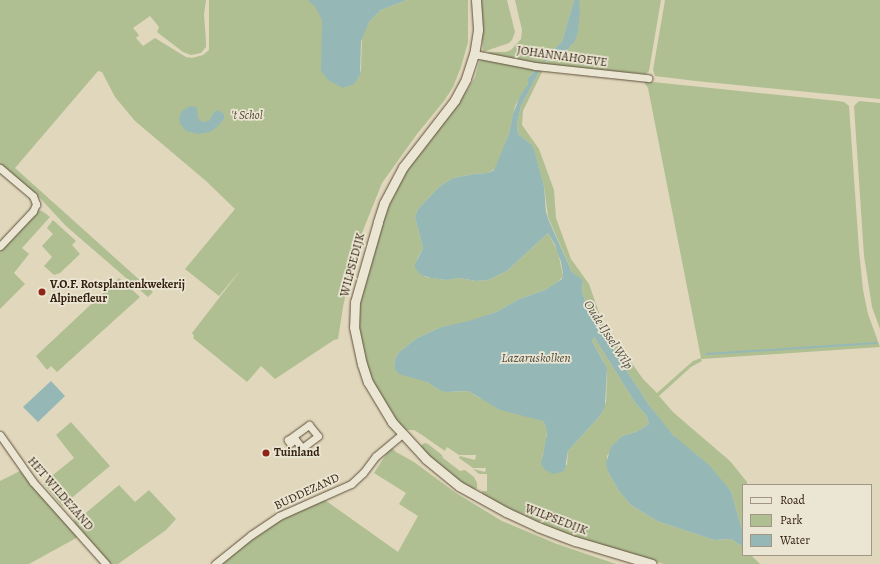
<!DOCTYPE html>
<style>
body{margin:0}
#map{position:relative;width:880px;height:564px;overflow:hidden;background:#e0d7bc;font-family:Alegreya,serif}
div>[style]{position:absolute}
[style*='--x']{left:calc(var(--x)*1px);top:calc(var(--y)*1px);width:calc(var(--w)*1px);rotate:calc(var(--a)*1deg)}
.green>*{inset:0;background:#b0bf92}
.water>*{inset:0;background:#95b8b7}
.stream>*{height:2px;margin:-1px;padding:0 1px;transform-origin:1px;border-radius:1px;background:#95b8b7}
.roads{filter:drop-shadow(0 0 1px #5f4e3a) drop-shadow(0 0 1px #5f4e3a)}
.street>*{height:7px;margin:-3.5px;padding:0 3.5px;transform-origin:3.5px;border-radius:3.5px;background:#ebe5d3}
.secondary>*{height:9px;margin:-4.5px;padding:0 4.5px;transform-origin:4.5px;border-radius:4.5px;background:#ebe5d3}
.dots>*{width:11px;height:11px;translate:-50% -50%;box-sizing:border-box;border:2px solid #ebe5d3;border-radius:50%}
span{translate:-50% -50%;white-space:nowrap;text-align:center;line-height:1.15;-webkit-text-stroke:3.5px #ebe5d3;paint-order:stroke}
.street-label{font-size:12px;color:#34200e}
.park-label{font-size:12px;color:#53482f;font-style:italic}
.poi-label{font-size:12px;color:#34200e;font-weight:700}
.left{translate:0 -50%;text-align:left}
.water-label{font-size:13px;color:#514e41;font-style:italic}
.legend{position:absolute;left:742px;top:484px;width:130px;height:72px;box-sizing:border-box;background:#ebe5d3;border:1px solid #a29684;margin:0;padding:5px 7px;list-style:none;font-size:12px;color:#34200e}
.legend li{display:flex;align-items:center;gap:8px;height:20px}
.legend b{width:20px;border:1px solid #a29684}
</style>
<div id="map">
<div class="green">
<div style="clip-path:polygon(0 0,206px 0,204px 14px,206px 42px,206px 47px,201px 53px,191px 55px,183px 52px,157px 32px,159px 27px,150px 16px,133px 28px,139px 35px,136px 38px,143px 46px,155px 38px,186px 57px,192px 58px,203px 55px,209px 50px,209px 0,324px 0,358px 79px,361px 70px,362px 35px,369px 22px,381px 10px,407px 0,468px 0,468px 42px,461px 67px,453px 87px,444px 101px,417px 134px,382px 183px,356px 248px,343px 307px,338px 339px,334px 340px,275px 379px,261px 366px,247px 382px,193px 338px,194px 336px,192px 333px,243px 267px,219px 296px,185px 269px,235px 209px,206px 181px,135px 121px,115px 97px,102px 72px,98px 71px,15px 168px,153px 292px,148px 297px,66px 226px,38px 196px,0 165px)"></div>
<div style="clip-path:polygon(479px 0,507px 0,515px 32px,512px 40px,509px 43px,483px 52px)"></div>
<div style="clip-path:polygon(515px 0,574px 0,562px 42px,543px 59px,546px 62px,571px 46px,578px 32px,579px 0,661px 0,649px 71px,646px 74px,536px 64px,486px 54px,490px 52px,506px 52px,511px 50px,521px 39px,522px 30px)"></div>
<div style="clip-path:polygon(665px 0,880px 0,880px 99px,696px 81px,655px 76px,653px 70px)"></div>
<div style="clip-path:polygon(482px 59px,536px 68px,535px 71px,528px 78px,528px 84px,515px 106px,509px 134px,496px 168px,488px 173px,474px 174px,453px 178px,439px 187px,418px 209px,415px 217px,423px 248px,417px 259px,425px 277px,447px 280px,459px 278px,476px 281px,488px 280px,507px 271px,548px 233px,558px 252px,563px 276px,559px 281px,545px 290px,519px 299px,496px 312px,469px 322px,441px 327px,417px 338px,399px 352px,395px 359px,394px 368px,427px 382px,441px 391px,452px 392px,468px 391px,479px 398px,543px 421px,547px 429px,546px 442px,542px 457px,567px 465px,568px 451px,600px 416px,606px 402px,607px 374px,604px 362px,592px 341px,594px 337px,636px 404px,646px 415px,649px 424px,636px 432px,622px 436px,607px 456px,608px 472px,619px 491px,631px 505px,657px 521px,714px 540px,731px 539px,743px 547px,743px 555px,751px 555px,760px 564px,664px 564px,579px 539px,526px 518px,483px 497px,482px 491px,487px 491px,487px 474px,479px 474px,473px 469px,485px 472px,486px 468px,473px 468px,459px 458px,460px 456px,475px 460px,476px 455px,459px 455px,447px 447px,445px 451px,422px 435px,414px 430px,403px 430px,392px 416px,376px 387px,366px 363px,359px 337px,358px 322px,362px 291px,386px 211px,391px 198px,410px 165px,468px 89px,475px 77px,479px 62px)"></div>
<div style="clip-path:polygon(540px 70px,542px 72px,523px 111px,522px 125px,539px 149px,554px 190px,556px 218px,571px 259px,589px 284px,602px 321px,643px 379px,657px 393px,693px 361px,701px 358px,648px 88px,643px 81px,838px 101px,844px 102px,849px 106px,859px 250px,863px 290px,868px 314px,880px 347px,701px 359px,702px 361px,691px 367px,659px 396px,674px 413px,730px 461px,747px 482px,747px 485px,743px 485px,743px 533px,731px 491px,698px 456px,681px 443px,667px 429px,649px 405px,591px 316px,582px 292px,583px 281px,572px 272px,548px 217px,544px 186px,532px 145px,518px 134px,517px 124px,521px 106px)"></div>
<div style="clip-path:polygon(859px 101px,880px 103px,880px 329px,872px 307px,864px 256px,854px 106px)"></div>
<div style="clip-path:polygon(36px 210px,42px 211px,50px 217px,22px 248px,29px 254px,14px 273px,25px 284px,0 309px,0 249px)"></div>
<div style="clip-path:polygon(53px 220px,76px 241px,72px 245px,80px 254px,60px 273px,54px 275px,44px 266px,52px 257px,42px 246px,53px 234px,47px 228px)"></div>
<div style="clip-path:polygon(119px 278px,140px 297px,57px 372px,51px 366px,47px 370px,36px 356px)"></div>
<div style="clip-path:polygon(71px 422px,110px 466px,62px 506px,43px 483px,74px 458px,56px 435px)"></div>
<div style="clip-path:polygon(424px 443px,428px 444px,442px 455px,443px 458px,460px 471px,465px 470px,474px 477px,477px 483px,477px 488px,472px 490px,444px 471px,420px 447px)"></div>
<div style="clip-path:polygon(391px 447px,396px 452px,414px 462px,456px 493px,502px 521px,557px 544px,616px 564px,218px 564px,272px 523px,322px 498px,398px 552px,418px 516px,399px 504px,406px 493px,374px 473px)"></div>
<div style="clip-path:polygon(20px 471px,78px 537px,29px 564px,0 564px,0 481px)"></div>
<div style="clip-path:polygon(119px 485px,135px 502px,149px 490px,176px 519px,166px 530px,118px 564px,110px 564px,75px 524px,74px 519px,78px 513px,81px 517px)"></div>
</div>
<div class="water">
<div style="clip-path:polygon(308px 0,407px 0,381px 10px,369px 22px,361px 41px,360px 75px,354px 84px,343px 88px,328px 80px,321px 71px,322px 20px,316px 8px)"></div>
<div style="clip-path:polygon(574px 0,579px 0,580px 10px,578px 32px,575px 41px,566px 51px,544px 62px,543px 59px,562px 42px)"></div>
<div style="clip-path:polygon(540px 70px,521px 106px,517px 124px,518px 134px,532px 145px,534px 150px,544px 186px,546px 212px,549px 221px,572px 272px,583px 280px,582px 292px,591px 316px,649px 405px,673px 435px,709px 465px,731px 491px,743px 533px,743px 547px,731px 539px,714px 540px,657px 521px,631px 505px,619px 491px,608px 472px,606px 463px,611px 447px,622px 436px,636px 432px,649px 424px,646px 415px,636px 404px,594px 337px,592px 341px,607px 368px,605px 406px,600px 416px,568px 451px,565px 469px,562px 472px,553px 474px,545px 470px,541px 464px,547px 434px,546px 427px,543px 421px,500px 410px,468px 391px,447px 392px,441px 391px,427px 382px,399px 374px,394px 368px,395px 359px,399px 352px,417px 338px,441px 327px,469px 321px,496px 312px,519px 299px,545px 290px,562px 279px,563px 274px,561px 262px,555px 245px,548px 233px,507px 271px,488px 280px,476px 281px,459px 278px,447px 280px,431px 278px,421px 275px,415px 268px,415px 264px,423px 248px,415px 217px,418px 209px,439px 187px,453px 178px,474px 174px,488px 173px,494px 170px,509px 134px,513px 114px,520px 96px,528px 84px,528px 78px,535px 71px)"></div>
<div style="clip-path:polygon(190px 106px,197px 107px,198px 118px,202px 122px,209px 121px,214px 112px,218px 110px,224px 114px,224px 119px,217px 127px,210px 132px,198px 134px,186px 131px,180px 124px,179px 117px,182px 111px)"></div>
<div style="clip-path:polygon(51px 381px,65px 396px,38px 422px,23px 407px)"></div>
</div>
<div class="stream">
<div style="--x:706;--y:354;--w:171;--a:-3.7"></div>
</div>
<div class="roads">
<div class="street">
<div style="--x:474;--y:54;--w:62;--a:11.1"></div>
<div style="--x:535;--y:66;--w:114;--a:6.1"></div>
<div style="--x:0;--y:168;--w:43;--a:40.3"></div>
<div style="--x:33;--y:196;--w:9;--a:69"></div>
<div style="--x:36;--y:204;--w:8;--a:113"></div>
<div style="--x:33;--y:211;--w:48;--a:133.3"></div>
<div style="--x:309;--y:425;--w:14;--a:51"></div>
<div style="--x:318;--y:436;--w:20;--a:143"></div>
<div style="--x:302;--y:448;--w:11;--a:-128"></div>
<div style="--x:295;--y:439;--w:6;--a:141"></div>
<div style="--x:290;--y:443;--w:4;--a:-124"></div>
<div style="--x:288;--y:440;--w:26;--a:-36"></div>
<div style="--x:0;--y:435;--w:57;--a:54.9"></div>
<div style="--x:33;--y:482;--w:110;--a:48.3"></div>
<div style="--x:215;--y:564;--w:46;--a:-38.9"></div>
<div style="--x:251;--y:535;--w:34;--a:-34"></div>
<div style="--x:279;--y:516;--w:79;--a:-24"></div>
<div style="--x:351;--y:484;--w:16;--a:-43"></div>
<div style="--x:363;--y:473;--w:21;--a:-53"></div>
<div style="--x:376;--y:456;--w:34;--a:-40"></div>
</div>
<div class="secondary">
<div style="--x:476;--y:0;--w:30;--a:86"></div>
<div style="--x:478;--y:30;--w:24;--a:99"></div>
<div style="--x:474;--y:54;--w:26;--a:108"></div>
<div style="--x:466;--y:79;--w:24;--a:118"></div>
<div style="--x:455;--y:100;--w:85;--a:127.8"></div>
<div style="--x:403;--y:167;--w:41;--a:117.8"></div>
<div style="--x:384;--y:203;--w:20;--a:108"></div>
<div style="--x:378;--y:222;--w:83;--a:106"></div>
<div style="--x:355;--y:302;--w:25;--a:92"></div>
<div style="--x:354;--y:327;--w:38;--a:78"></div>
<div style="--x:362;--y:364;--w:19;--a:72"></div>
<div style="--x:368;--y:382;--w:47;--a:59"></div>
<div style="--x:392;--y:422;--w:50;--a:47.4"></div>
<div style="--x:426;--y:459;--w:43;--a:39.3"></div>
<div style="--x:459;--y:486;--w:54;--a:29"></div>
<div style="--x:506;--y:512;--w:35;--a:25"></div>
<div style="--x:538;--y:527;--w:40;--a:21"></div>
<div style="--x:575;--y:541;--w:80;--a:16.6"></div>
</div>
</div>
<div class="dots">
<div style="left:42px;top:292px;background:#8f2418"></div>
<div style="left:266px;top:453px;background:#8f2418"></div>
</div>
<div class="street-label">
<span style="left:562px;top:57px;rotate:8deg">JOHANNAHOEVE</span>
<span style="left:353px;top:265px;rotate:-75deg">WILPSEDIJK</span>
<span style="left:307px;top:492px;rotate:-25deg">BUDDEZAND</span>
<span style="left:60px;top:494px;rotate:49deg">HET WILDEZAND</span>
<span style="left:556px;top:520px;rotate:21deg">WILPSEDIJK</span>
</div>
<div class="park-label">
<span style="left:247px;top:116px">'t Schol</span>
</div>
<div class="poi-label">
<span class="left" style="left:50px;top:292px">V.O.F. Rotsplantenkwekerij<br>Alpinefleur</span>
<span class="left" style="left:274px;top:453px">Tuinland</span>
</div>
<div class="water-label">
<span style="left:608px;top:335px;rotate:57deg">Oude IJssel Wilp</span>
<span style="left:536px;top:358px">Lazaruskolken</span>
</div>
<ul class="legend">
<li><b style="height:5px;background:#ebe5d3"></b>Road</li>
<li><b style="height:11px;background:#b0bf92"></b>Park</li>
<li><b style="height:11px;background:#95b8b7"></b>Water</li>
</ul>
</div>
